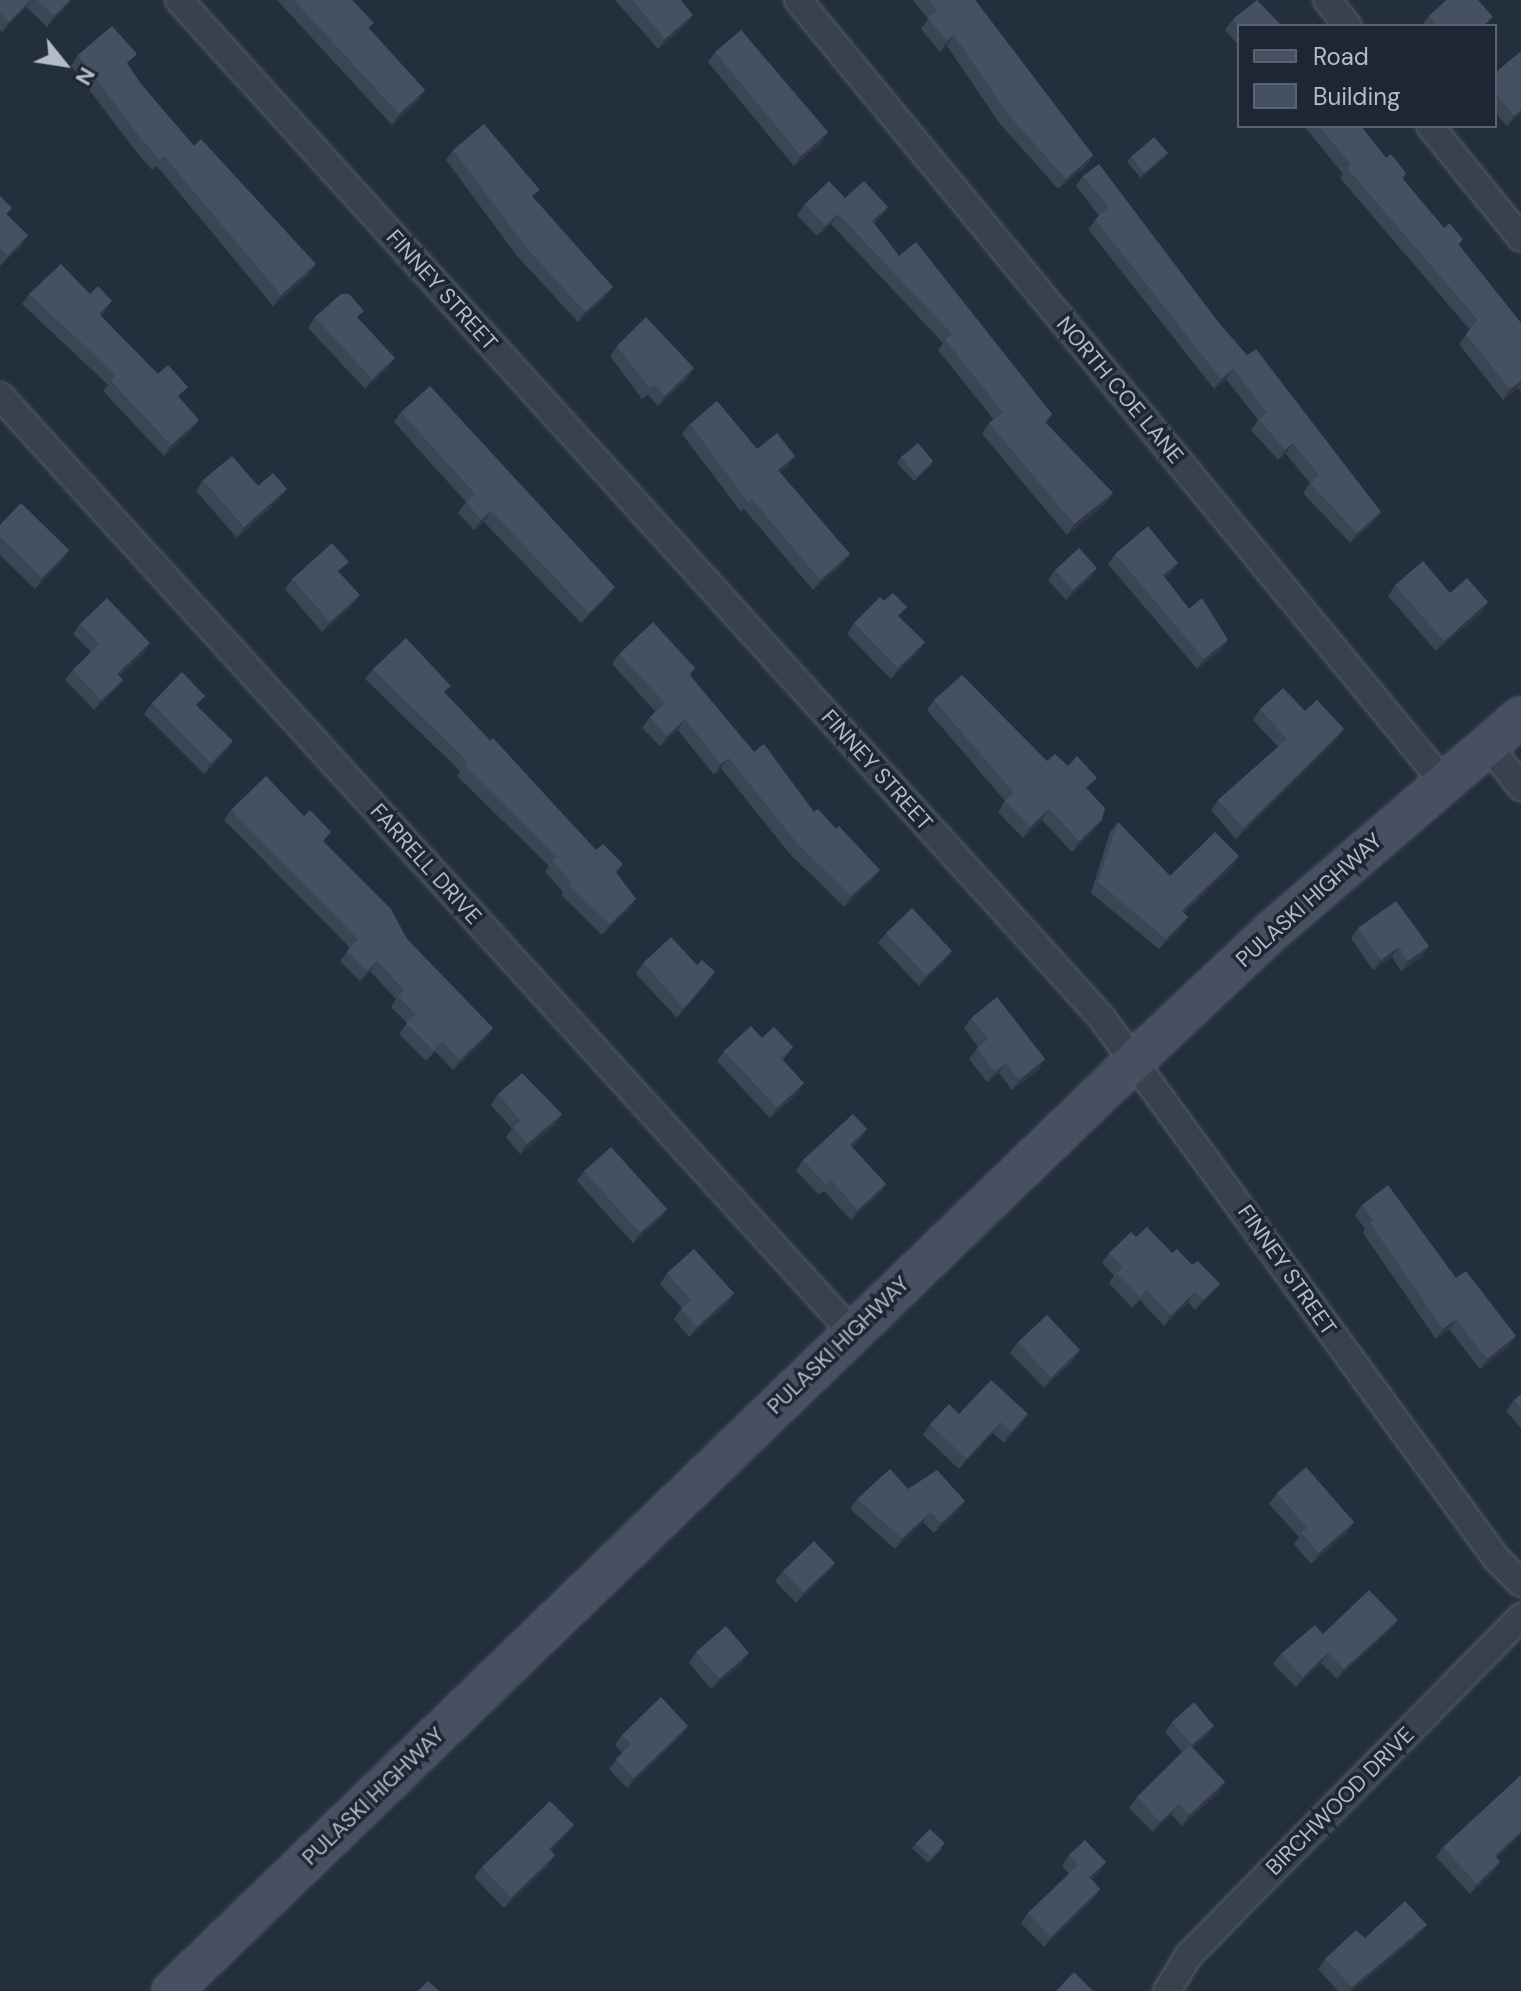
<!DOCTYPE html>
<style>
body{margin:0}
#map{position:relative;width:1521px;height:1991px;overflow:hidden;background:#242f3e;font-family:"DM Sans",sans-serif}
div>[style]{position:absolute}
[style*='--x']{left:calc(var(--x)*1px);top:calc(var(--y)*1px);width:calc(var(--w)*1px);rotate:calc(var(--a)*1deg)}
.roads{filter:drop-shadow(0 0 2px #565f6c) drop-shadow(0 0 2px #565f6c)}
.minor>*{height:26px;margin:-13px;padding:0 13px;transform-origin:13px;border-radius:13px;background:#38414e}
.secondary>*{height:38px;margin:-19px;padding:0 19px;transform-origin:19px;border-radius:19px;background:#465061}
.wall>*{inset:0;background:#3b4654}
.shaded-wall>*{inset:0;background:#303945}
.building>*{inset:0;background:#455162}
span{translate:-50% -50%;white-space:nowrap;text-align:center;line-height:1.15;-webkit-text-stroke:7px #1d2633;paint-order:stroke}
.street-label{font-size:22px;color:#b4bcc9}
.legend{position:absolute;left:1237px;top:24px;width:260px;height:104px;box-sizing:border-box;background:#1d2633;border:2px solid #59626f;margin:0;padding:10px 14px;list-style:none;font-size:24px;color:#b4bcc9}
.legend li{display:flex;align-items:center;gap:16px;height:40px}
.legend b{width:40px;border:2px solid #59626f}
.north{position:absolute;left:24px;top:24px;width:80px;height:80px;-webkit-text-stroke:6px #1d2633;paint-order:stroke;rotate:120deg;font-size:22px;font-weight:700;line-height:32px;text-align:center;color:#b4bcc9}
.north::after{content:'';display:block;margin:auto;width:28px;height:36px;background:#b4bcc9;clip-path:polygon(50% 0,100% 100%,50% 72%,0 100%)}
</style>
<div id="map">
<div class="roads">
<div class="minor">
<div style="--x:179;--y:0;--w:1374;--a:47.8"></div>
<div style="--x:1102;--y:1018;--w:668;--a:53.88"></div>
<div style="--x:1496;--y:1558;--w:35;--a:45"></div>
<div style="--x:798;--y:0;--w:1012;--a:50.46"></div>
<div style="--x:1327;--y:0;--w:33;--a:51"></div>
<div style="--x:1430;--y:126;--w:144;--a:50.9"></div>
<div style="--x:0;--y:396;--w:1264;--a:47.69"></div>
<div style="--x:1487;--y:744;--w:55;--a:51.7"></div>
<div style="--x:1167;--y:1991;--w:42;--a:-58.6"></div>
<div style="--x:1189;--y:1955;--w:474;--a:-45.5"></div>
</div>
<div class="secondary">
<div style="--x:172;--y:1991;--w:1341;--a:-44.03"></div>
<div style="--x:1136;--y:1059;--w:187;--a:-43.3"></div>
<div style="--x:1272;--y:931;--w:328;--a:-40.7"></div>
</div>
</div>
<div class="wall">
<div style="clip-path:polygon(0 0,72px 0,47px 27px,26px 7px,2px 32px,0 30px)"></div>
<div style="clip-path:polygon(277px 0,352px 0,370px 29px,425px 90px,418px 101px,392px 125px)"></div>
<div style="clip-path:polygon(615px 0,681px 0,686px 25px,658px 49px)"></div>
<div style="clip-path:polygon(913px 0,975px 0,1093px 155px,1086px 166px,1058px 189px,1000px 124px,947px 46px,940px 52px,921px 29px,928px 19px)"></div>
<div style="clip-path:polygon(1429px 16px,1487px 26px,1421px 26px)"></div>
<div style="clip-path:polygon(1233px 19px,1239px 26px,1239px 46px,1225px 30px)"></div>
<div style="clip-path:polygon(715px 52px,828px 132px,821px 143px,794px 166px,708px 62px)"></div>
<div style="clip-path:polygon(78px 55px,128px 66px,141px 84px,194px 146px,309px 275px,273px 306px,157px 166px,152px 170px,131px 145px,71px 66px)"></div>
<div style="clip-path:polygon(1495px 73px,1521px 114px,1507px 126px,1495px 112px)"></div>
<div style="clip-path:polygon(1304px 126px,1361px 126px,1386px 158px,1406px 173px,1403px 179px,1444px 228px,1463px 239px,1459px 245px,1521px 323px,1521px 391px,1518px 388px,1503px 400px,1459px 344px,1470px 330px,1340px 178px,1343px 174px)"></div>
<div style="clip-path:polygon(453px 150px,533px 198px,606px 297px,578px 322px,517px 256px,446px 160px)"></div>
<div style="clip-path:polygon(1168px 153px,1164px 158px,1141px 178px,1127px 162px,1131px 157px)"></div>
<div style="clip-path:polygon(1083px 176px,1219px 323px,1374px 522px,1350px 543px,1303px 493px,1310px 483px,1286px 454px,1278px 460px,1251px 430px,1258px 420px,1226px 379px,1214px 389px,1088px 229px,1099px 216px,1076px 186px)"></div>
<div style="clip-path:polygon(0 196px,7px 215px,28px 235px,21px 246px,0 266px)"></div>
<div style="clip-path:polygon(845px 198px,888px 207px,880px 218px,874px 223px,899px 256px,1052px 414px,1046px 423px,1113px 493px,1106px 503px,1067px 535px,982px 434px,989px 423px,994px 420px,938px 350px,943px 343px,831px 224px,817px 236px,797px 215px,805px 204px)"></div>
<div style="clip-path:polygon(29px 294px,105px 311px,101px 316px,179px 398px,192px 430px,164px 456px,103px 391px,108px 385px,22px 304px)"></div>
<div style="clip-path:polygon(315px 317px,359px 319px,388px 368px,365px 389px,308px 328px)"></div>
<div style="clip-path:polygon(617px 346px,687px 379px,658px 406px,648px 395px,642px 399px,610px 356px)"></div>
<div style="clip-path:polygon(401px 412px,608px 597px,581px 623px,484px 522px,474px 530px,458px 513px,466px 502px,394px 422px)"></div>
<div style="clip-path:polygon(690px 424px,757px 449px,788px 466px,780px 472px,843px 564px,813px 590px,744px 509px,741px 512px,682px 434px)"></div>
<div style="clip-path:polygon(901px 457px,933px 461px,930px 466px,914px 481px,897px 463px)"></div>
<div style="clip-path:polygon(203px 480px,258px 486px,280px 499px,237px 538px,196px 491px)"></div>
<div style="clip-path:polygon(0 525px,69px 550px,62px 561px,35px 589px,0 555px)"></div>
<div style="clip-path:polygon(1115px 554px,1171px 573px,1165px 578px,1221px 650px,1197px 669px,1108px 564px)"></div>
<div style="clip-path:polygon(1055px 570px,1090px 578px,1066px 600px,1048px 580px)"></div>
<div style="clip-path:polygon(341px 574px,352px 606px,322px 632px,285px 589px,292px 579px)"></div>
<div style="clip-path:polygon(1395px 585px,1450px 593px,1488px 602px,1481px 613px,1436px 651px,1388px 596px)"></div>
<div style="clip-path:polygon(900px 617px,918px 652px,891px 679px,847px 634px,854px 623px)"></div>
<div style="clip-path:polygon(80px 624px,143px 654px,119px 676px,123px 680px,115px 690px,94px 710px,65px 680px,73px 670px,91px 652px,73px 634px)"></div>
<div style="clip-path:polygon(619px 654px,695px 668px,690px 676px,754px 752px,814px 812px,836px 829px,880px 870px,872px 880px,844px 907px,789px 853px,721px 768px,714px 775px,678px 730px,660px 746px,642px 728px,650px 717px,656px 712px,612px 664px)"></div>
<div style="clip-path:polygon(373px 669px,446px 694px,596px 850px,623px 864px,616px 873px,629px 909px,602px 935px,561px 895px,563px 892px,545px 872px,549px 866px,457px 776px,460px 771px,365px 679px)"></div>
<div style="clip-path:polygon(934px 700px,1047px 761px,1088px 790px,1094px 830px,1072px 852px,1042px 820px,1023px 838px,998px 812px,1005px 801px,927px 710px)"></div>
<div style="clip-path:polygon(152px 703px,226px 752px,204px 774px,144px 714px)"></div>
<div style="clip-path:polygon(1260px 709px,1305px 711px,1337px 739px,1236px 839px,1211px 810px,1218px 800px,1278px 747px,1253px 720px)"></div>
<div style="clip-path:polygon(231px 810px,324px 842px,407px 939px,493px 1028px,486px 1038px,453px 1070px,435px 1051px,426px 1061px,399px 1034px,407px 1023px,391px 1007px,396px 999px,370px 971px,360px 981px,340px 961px,350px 948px,224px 820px)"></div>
<div style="clip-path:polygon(1118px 822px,1170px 876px,1239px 856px,1232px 867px,1184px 913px,1188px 917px,1181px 928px,1159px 949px,1091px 893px,1110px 832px)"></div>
<div style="clip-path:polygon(1358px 928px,1429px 946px,1422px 957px,1401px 971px,1392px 957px,1373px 970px,1351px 938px)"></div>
<div style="clip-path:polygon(886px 933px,945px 961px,919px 986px,878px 943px)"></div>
<div style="clip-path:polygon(643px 963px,697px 965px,707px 983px,677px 1018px,636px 974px)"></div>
<div style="clip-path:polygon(971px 1018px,1045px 1059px,1038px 1070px,1012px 1090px,999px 1073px,987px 1082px,969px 1059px,978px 1047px,964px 1028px)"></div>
<div style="clip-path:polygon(762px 1038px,793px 1047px,783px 1060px,797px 1094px,770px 1118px,717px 1061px,724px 1051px)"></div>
<div style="clip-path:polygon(498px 1094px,562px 1114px,555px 1125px,520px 1154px,506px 1137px,512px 1129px,491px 1105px)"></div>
<div style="clip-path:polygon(867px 1129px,859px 1140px,852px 1147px,886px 1184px,879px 1194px,851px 1220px,824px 1191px,819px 1195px,796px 1171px,803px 1160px)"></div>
<div style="clip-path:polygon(584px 1171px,667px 1209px,660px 1219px,633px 1243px,577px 1181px)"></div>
<div style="clip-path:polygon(1362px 1205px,1456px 1278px,1509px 1346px,1480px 1369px,1449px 1329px,1436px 1339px,1363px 1233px,1365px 1229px,1355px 1215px)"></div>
<div style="clip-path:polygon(1136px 1237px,1212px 1294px,1195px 1310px,1188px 1302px,1164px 1326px,1140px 1300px,1132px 1308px,1109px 1283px,1114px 1276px,1102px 1263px,1109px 1253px)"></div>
<div style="clip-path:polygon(667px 1273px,734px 1293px,727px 1304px,689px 1337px,674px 1319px,682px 1308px,660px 1284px)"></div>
<div style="clip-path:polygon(1018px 1342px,1073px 1361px,1044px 1388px,1010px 1353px)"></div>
<div style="clip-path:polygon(1521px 1394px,1521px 1428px,1506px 1411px,1514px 1400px)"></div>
<div style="clip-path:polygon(959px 1414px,1021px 1425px,1004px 1443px,993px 1433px,959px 1469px,923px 1435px,930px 1424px)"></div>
<div style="clip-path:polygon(1277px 1493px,1354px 1522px,1347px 1533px,1311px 1564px,1294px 1544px,1299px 1537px,1269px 1504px)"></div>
<div style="clip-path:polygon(857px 1499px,958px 1511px,934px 1533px,923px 1522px,895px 1549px,850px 1509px)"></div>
<div style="clip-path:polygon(835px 1563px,827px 1573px,796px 1603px,775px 1581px,783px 1571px)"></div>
<div style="clip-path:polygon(1398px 1620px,1390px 1630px,1337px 1679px,1321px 1663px,1296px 1687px,1273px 1664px,1281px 1654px,1323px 1634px)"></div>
<div style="clip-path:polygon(696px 1652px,742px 1663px,711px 1689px,689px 1663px)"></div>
<div style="clip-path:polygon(1172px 1722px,1207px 1736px,1193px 1748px,1225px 1782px,1218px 1793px,1182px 1826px,1171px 1814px,1153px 1832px,1129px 1808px,1137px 1797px,1182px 1752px,1165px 1732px)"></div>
<div style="clip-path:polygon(622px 1735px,681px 1736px,627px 1788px,609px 1769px,622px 1753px,615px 1745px)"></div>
<div style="clip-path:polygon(566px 1835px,551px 1851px,555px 1855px,548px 1866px,504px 1908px,474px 1877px,482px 1867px)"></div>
<div style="clip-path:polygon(916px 1843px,942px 1849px,928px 1863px,912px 1848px)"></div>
<div style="clip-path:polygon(1443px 1847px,1496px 1858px,1493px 1873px,1470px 1894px,1436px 1857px)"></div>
<div style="clip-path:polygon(1069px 1855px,1106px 1862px,1099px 1872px,1092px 1879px,1100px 1889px,1093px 1899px,1044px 1947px,1021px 1923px,1028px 1913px,1069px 1874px,1062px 1866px)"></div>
<div style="clip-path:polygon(1419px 1935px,1352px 1991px,1338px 1991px,1318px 1969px,1325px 1959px,1365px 1938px)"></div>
</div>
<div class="shaded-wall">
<div style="clip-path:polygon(31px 0,26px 7px,2px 32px,9px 22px)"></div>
<div style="clip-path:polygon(70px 0,72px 0,47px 27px,54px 16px)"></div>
<div style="clip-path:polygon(693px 15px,686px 25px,658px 49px,665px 39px)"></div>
<div style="clip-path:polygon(954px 35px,947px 46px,940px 52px,947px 41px)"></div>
<div style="clip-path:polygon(425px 90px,418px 101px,392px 125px,399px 114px)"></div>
<div style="clip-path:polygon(1521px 110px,1521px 114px,1507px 126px,1514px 116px)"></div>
<div style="clip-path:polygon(828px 132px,821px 143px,794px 166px,801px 156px)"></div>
<div style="clip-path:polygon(1168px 153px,1164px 158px,1141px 178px,1144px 173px)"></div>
<div style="clip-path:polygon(1093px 155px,1086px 166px,1058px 189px,1066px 179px)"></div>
<div style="clip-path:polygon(888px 207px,880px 218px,865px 232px,872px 221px)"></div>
<div style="clip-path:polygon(838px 214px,831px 224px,817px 236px,825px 226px)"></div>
<div style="clip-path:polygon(28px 235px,21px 246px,0 266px,8px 256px)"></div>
<div style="clip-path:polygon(316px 264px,309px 275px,273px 306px,281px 295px)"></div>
<div style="clip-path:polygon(613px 287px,606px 297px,578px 322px,585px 312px)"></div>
<div style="clip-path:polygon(112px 301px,105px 311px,92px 324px,99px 314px)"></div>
<div style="clip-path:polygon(395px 358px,388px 368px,365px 389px,372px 379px)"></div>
<div style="clip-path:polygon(694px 368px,687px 379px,658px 406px,665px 396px)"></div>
<div style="clip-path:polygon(1233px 369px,1226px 379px,1214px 389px,1221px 379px)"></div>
<div style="clip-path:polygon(1521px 381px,1521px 383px,1518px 388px,1503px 400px,1510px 389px)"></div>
<div style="clip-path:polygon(199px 420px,192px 430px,164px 456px,171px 445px)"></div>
<div style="clip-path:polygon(1293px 443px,1286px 454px,1278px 460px,1285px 450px)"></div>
<div style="clip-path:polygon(795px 456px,788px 466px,771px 480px,778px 470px)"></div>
<div style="clip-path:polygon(287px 489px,280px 499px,237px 538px,244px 527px)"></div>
<div style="clip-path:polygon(1113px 493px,1106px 503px,1067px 535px,1074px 524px)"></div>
<div style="clip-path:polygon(491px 511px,484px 522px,474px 530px,481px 520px)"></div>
<div style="clip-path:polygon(1381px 512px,1374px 522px,1350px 543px,1357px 533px)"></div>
<div style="clip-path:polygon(69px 550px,62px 561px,35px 589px,42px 578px)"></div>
<div style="clip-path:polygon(850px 554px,843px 564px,813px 590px,820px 580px)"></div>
<div style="clip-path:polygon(1178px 563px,1171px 573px,1156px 585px,1163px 575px)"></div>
<div style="clip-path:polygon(1097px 568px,1090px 578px,1066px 600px,1073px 590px)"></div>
<div style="clip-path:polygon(615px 587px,608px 597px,581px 623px,589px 613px)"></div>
<div style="clip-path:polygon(360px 595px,352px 606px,322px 632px,330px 622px)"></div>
<div style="clip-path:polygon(1488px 602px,1481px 613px,1436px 651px,1444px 641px)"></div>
<div style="clip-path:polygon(1228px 640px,1221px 650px,1197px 669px,1204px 659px)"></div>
<div style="clip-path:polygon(925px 642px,918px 652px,891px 679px,898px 668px)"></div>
<div style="clip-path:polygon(150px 643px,143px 654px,110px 685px,117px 674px)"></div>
<div style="clip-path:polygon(123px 680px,115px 690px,94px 710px,101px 700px)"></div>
<div style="clip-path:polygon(685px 719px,678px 730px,660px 746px,667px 736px)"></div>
<div style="clip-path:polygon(1344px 729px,1337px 739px,1236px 839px,1244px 828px)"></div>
<div style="clip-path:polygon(233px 741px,226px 752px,204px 774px,211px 763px)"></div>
<div style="clip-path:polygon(729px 758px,721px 768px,714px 775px,721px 764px)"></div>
<div style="clip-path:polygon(1049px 809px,1042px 820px,1023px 838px,1030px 827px)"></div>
<div style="clip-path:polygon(1102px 820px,1094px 830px,1072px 852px,1079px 841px)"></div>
<div style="clip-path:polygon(1239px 856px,1232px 867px,1175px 922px,1182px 911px)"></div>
<div style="clip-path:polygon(880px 870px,872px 880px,844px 907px,851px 896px)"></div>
<div style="clip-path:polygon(636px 899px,629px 909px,602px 935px,610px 924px)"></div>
<div style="clip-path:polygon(1188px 917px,1181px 928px,1159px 949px,1166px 939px)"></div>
<div style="clip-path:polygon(1429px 946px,1422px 957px,1401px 971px,1408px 961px)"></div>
<div style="clip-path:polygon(1399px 947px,1392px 957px,1373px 970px,1381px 960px)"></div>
<div style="clip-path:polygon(952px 951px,945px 961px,919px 986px,926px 976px)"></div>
<div style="clip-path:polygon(377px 961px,370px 971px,360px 981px,367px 971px)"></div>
<div style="clip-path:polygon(715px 972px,707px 983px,677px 1018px,684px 1008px)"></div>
<div style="clip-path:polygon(493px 1028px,486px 1038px,453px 1070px,460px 1060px)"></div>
<div style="clip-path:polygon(1045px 1059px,1038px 1070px,1012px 1090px,1019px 1080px)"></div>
<div style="clip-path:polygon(1006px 1063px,999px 1073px,987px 1082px,995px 1072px)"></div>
<div style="clip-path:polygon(804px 1083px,797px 1094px,770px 1118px,777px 1108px)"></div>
<div style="clip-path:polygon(562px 1114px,555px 1125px,520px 1154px,527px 1144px)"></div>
<div style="clip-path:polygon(867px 1129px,859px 1140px,843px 1155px,850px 1145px)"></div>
<div style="clip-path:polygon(886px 1184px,879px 1194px,851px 1220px,858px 1210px)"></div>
<div style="clip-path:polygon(667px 1209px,660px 1219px,633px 1243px,640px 1233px)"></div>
<div style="clip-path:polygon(1220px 1284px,1212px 1294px,1195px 1310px,1203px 1300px)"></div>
<div style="clip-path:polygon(1195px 1292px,1188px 1302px,1164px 1326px,1171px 1315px)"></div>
<div style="clip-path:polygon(734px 1293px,727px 1304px,689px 1337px,697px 1327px)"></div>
<div style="clip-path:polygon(1456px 1319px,1449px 1329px,1436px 1339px,1443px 1329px)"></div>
<div style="clip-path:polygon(1516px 1336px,1509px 1346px,1480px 1369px,1487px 1359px)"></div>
<div style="clip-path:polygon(1080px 1350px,1073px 1361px,1044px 1388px,1051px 1378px)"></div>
<div style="clip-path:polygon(1028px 1414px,1021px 1425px,1004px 1443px,1011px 1432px)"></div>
<div style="clip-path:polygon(1001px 1422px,993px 1433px,959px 1469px,966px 1459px)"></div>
<div style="clip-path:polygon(965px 1501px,958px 1511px,934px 1533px,941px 1523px)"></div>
<div style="clip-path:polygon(931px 1512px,923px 1522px,895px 1549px,902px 1538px)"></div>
<div style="clip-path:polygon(1354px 1522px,1347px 1533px,1311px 1564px,1319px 1553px)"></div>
<div style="clip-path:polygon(835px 1563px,827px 1573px,796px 1603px,804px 1592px)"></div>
<div style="clip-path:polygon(1398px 1620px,1390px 1630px,1337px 1679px,1344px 1669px)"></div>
<div style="clip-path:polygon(749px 1653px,742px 1663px,711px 1689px,719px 1679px)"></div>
<div style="clip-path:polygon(1328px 1653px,1321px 1663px,1296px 1687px,1303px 1677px)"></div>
<div style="clip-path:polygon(688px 1726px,681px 1736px,627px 1788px,634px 1778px)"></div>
<div style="clip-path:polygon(1214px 1726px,1207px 1736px,1185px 1755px,1192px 1745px)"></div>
<div style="clip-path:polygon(1225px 1782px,1218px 1793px,1182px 1826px,1189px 1815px)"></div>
<div style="clip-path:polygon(1179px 1804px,1171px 1814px,1153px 1832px,1160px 1822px)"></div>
<div style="clip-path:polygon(574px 1825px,566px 1835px,542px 1859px,549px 1849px)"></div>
<div style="clip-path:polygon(1521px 1832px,1521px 1835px,1487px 1867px,1495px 1856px)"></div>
<div style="clip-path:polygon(555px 1855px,548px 1866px,504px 1908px,511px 1898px)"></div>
<div style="clip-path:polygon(1106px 1862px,1099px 1872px,1083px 1888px,1090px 1877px)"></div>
<div style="clip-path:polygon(1500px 1862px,1493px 1873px,1470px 1894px,1477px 1884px)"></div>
<div style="clip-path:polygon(1100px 1889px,1093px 1899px,1044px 1947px,1051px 1937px)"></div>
<div style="clip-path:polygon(1427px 1925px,1419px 1935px,1352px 1991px,1349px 1991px,1352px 1987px)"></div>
</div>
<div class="building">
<div style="clip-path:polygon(0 0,30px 0,9px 22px,0 13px)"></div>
<div style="clip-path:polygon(37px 0,70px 0,54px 16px)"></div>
<div style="clip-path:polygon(294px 0,352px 0,374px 23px,368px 28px,425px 90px,399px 114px)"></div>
<div style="clip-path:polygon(632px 0,681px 0,693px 15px,665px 39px)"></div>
<div style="clip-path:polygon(929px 0,975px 0,1093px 155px,1066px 179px,1008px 114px,954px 35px,947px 41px,928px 18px,937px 11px)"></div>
<div style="clip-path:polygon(1257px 0,1282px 26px,1239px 26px,1239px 27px,1233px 19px)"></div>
<div style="clip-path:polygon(1446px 0,1478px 0,1493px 17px,1483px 26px,1438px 26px,1429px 16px)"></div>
<div style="clip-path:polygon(112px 26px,137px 54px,127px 63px,141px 84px,194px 146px,201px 139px,316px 264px,281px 295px,164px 156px,160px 160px,138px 135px,78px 55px)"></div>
<div style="clip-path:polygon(741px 30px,828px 132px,801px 156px,715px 52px)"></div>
<div style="clip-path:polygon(1521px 51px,1521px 110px,1514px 116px,1495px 93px,1495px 73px)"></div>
<div style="clip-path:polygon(484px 124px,540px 190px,532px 196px,613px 287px,585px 312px,525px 246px,453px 150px)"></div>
<div style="clip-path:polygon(1319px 126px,1361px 126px,1386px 158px,1391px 154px,1406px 173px,1401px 177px,1444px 228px,1449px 223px,1463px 239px,1458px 244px,1521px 323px,1521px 381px,1510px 389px,1466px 334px,1478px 320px,1347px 168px,1351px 165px)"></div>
<div style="clip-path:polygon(1154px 137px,1168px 153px,1144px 173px,1131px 157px)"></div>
<div style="clip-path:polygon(1099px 164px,1219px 323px,1247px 355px,1256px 349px,1381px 512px,1357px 533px,1310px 483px,1319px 475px,1293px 443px,1285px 450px,1259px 419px,1267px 412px,1233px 369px,1221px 379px,1095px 219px,1109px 208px,1083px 176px)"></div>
<div style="clip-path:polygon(829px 181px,845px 198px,864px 181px,888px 207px,872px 221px,899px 256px,916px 242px,1052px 414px,1044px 421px,1113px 493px,1074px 524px,989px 423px,1003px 412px,945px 340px,952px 334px,838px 214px,825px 226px,805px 204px)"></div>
<div style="clip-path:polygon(0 196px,12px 208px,6px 214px,28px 235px,8px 256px,0 249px)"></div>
<div style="clip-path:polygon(61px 264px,90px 294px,98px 286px,112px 301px,99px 314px,158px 374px,168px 365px,188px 387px,178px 396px,199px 420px,171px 445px,111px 381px,116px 375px,29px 294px)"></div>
<div style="clip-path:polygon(341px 294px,349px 294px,364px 311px,357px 317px,395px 358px,372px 379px,315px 317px)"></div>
<div style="clip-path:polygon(646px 317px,694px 368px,665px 396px,655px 385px,650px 389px,617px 346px)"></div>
<div style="clip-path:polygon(430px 386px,615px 587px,589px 613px,491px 511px,481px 520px,466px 502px,475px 494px,401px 412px)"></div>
<div style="clip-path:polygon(717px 401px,757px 449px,777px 433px,795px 456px,778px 470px,850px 554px,820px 580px,752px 499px,748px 502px,690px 424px)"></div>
<div style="clip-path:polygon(918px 443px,933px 461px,917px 476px,901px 457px)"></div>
<div style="clip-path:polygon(232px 456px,258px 486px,273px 473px,287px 489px,244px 527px,203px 480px)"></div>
<div style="clip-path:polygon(21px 503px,69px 550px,42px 578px,0 537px,0 525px)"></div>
<div style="clip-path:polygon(1148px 526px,1178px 563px,1163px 575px,1189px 609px,1202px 598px,1228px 640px,1204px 659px,1115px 554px)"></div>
<div style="clip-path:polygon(332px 543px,349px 562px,338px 571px,360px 595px,330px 622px,292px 579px)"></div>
<div style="clip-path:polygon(1079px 548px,1097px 568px,1073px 590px,1055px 570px)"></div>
<div style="clip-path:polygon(1423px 561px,1450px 593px,1467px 578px,1488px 602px,1444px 641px,1395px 585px)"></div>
<div style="clip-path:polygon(893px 593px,907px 607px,898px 616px,925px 642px,898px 668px,854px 623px,880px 597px,884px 601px)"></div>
<div style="clip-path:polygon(107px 598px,150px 643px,117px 674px,123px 680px,101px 700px,73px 670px,99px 644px,80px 624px)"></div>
<div style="clip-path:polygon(653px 622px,695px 668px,689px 674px,754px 752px,764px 744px,814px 812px,818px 809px,836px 829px,839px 826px,880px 870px,851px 896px,797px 843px,729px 758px,721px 764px,685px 719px,667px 736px,650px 717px,665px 703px,619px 654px)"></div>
<div style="clip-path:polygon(406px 638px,451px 686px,444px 692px,490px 741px,493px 738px,596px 850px,603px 844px,623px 864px,615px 871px,636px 899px,610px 924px,568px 885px,572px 882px,552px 861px,557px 857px,464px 765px,468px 762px,373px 669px)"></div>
<div style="clip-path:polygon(182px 672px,205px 696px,196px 705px,233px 741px,211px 763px,152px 703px)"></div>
<div style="clip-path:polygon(962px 675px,1047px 761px,1055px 754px,1068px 766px,1077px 756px,1097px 778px,1086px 788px,1105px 808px,1102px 820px,1079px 841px,1049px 809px,1030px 827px,1005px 801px,1014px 793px,934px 700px)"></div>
<div style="clip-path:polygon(1283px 688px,1305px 711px,1317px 700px,1344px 729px,1244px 828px,1218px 800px,1287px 739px,1260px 709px)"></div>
<div style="clip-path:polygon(266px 776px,304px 816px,310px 810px,331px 832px,323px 841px,391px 909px,407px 939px,493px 1028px,460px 1060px,442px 1041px,433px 1050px,406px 1023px,416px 1014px,398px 997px,404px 990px,377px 961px,367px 971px,347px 951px,358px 939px,231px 810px)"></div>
<div style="clip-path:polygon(1118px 822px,1170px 876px,1215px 832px,1239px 856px,1182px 911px,1188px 917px,1166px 939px,1098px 882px)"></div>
<div style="clip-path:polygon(1396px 901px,1429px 946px,1408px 961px,1399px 947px,1381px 960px,1358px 928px)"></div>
<div style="clip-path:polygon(912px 908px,952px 951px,926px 976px,886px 933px)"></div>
<div style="clip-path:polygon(671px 937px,697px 965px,702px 960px,715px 972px,684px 1008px,643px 963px)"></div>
<div style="clip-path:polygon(997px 997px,1045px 1059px,1019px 1080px,1006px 1063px,995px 1072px,977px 1048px,988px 1039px,971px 1018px)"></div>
<div style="clip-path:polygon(751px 1026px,762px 1038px,774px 1027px,793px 1047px,781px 1058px,804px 1083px,777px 1108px,724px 1051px)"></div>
<div style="clip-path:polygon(522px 1073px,562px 1114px,527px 1144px,513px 1127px,521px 1121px,498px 1094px)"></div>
<div style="clip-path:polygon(853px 1114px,867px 1129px,850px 1145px,886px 1184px,858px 1210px,831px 1180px,826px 1185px,803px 1160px)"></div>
<div style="clip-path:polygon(611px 1147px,667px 1209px,640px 1233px,584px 1171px)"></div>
<div style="clip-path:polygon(1388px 1185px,1456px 1278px,1466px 1271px,1516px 1336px,1487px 1359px,1456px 1319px,1443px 1329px,1370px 1223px,1373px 1220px,1362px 1205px)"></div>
<div style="clip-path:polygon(1147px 1227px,1172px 1253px,1177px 1249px,1192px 1265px,1198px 1261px,1220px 1284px,1203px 1300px,1195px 1292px,1171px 1315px,1147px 1290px,1140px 1297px,1116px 1273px,1123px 1267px,1109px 1253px,1131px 1232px,1136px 1237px)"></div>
<div style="clip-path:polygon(694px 1249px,734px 1293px,697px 1327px,681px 1309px,691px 1300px,667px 1273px)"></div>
<div style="clip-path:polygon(1047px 1315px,1080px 1350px,1051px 1378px,1018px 1342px)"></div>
<div style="clip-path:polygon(991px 1380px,1028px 1414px,1011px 1432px,1001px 1422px,966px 1459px,930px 1424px,949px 1404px,959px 1414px)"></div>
<div style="clip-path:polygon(1521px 1394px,1521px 1409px,1514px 1400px)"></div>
<div style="clip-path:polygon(1306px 1467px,1354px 1522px,1319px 1553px,1301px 1533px,1307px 1528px,1277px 1493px)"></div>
<div style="clip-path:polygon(890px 1469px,908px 1489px,937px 1470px,965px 1501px,941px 1523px,931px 1512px,902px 1538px,857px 1499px)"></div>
<div style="clip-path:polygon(814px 1541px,835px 1563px,804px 1592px,783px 1571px)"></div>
<div style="clip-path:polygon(1369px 1590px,1398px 1620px,1344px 1669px,1328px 1653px,1303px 1677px,1281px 1654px,1315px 1625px,1323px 1634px)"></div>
<div style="clip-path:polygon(726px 1626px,749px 1653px,719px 1679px,696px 1652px)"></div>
<div style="clip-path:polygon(661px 1697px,688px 1726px,634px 1778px,616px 1759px,631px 1744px,622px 1735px)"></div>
<div style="clip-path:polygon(1194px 1702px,1214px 1726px,1192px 1745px,1172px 1722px)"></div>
<div style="clip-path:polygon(1190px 1745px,1225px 1782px,1189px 1815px,1179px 1804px,1160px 1822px,1137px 1797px)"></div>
<div style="clip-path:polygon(1521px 1775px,1521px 1832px,1495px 1856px,1500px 1862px,1477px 1884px,1443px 1847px)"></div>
<div style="clip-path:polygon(550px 1801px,574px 1825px,549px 1849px,555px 1855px,511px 1898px,482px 1867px)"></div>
<div style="clip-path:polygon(930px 1829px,945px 1843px,931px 1858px,916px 1843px)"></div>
<div style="clip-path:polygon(1085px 1840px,1106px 1862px,1090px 1877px,1069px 1855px)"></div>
<div style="clip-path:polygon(1078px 1865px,1100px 1889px,1051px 1937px,1028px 1913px)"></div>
<div style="clip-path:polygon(1405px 1901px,1427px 1925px,1352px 1987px,1325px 1959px,1356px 1930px,1365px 1938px)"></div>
<div style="clip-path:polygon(1074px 1972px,1093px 1991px,1056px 1991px)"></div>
<div style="clip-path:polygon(428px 1981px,439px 1991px,418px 1991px)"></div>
</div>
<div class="street-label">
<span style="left:442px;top:290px;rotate:48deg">FINNEY STREET</span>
<span style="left:1120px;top:390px;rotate:50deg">NORTH COE LANE</span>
<span style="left:877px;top:770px;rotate:48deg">FINNEY STREET</span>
<span style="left:426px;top:864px;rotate:48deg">FARRELL DRIVE</span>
<span style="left:1309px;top:900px;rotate:-42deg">PULASKI HIGHWAY</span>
<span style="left:1287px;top:1270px;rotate:55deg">FINNEY STREET</span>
<span style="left:838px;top:1345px;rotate:-44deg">PULASKI HIGHWAY</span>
<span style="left:373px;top:1796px;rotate:-44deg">PULASKI HIGHWAY</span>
<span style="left:1340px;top:1801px;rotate:-45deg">BIRCHWOOD DRIVE</span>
</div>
<ul class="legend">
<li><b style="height:10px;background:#465061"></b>Road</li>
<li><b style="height:22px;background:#455162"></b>Building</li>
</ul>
<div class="north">N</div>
</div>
